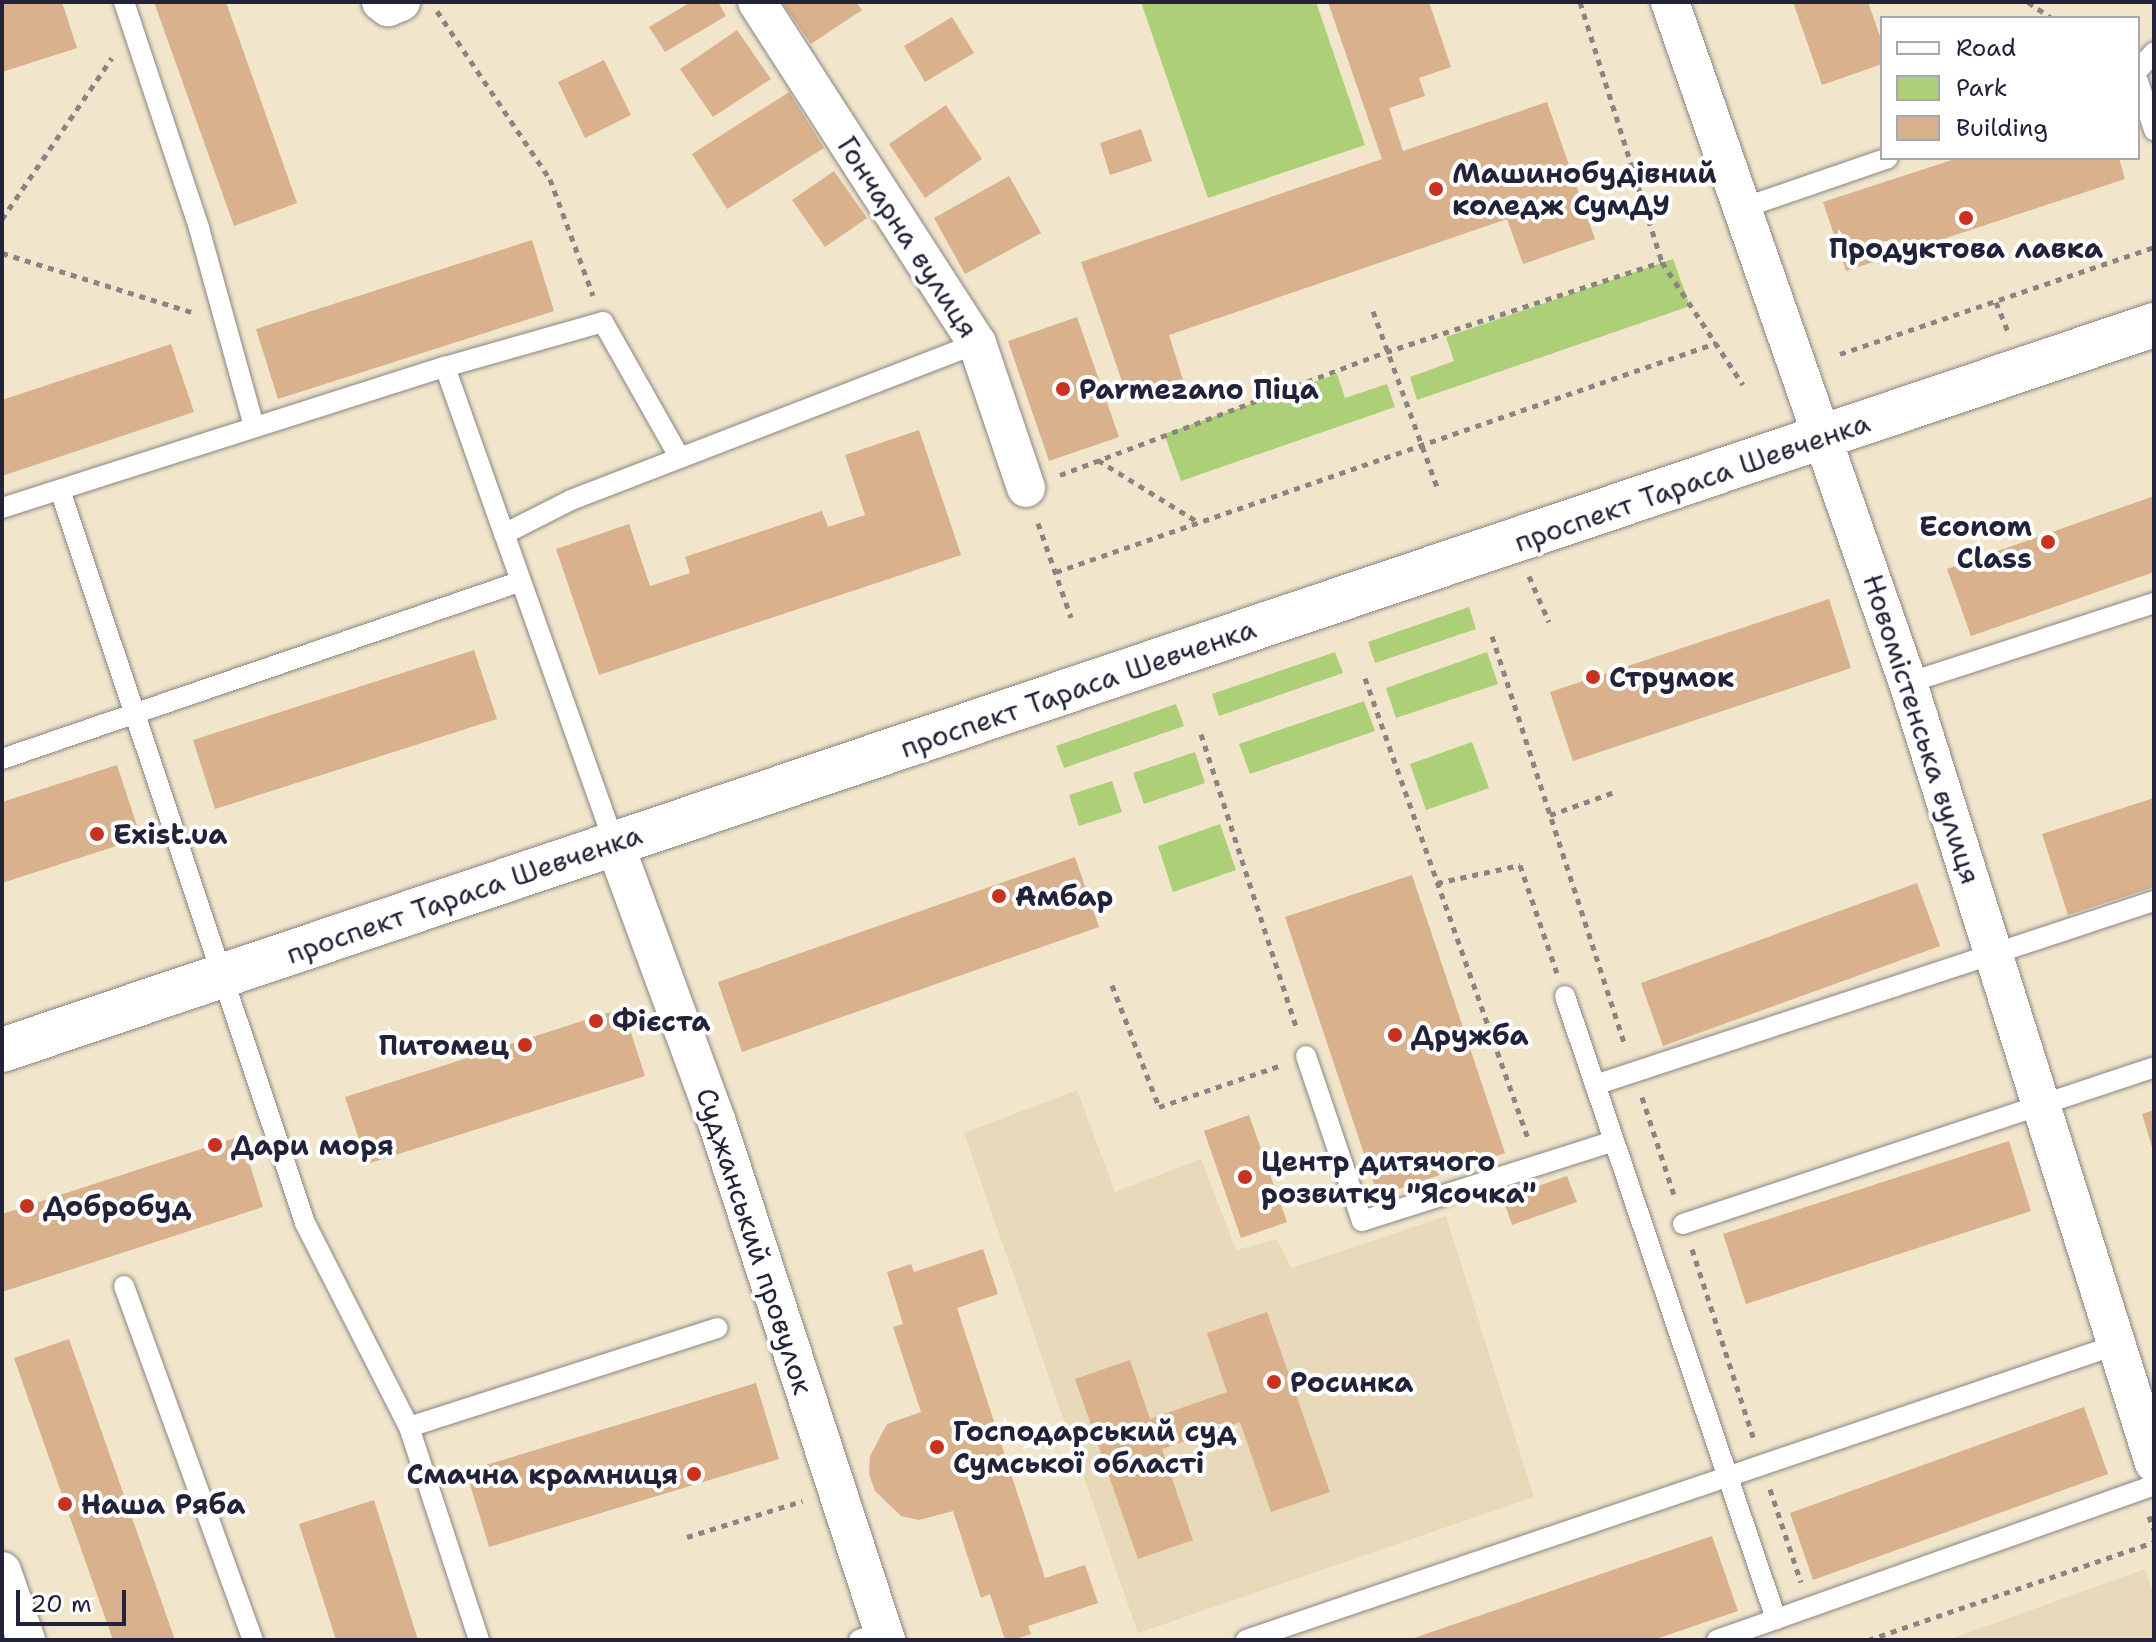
<!DOCTYPE html>
<meta charset="utf-8">
<style>
body{margin:0}
#map{position:relative;width:2156px;height:1642px;overflow:hidden;background:#f1e6cb;font-family:"Shantell Sans",sans-serif}
div>[style]{position:absolute}
[style*='--x']{left:calc(var(--x)*1px);top:calc(var(--y)*1px);width:calc(var(--w)*1px);rotate:calc(var(--a)*1deg)}
.built>*{inset:0;background:#e8d9ba}
.green>*{inset:0;background:#adcf78}
.building>*{inset:0;background:#d9b18d}
.path>*{height:5px;margin-top:-2.5px;transform-origin:0;background:repeating-linear-gradient(90deg,#8a8483 0 6px,transparent 0 12px)}
.roads{filter:drop-shadow(0 0 2px #8a8483) drop-shadow(0 0 2px #8a8483)}
.lane>*{height:20px;margin:-10px;padding:0 10px;transform-origin:10px;border-radius:10px;background:#fff}
.street>*{height:38px;margin:-19px;padding:0 19px;transform-origin:19px;border-radius:19px;background:#fff}
.primary>*{height:44px;margin:-22px;padding:0 22px;transform-origin:22px;border-radius:22px;background:#fff}
.dots>*{width:22px;height:22px;translate:-50% -50%;box-sizing:border-box;border:4px solid #fff;border-radius:50%}
span{translate:-50% -50%;white-space:nowrap;text-align:center;line-height:1.15;-webkit-text-stroke:8px #fff;paint-order:stroke}
.poi-label{font-size:28px;color:#22223b;font-weight:700}
.left{translate:0 -50%;text-align:left}
.right{translate:-100% -50%;text-align:right}
.street-label{font-size:28px;color:#22223b}
.frame{position:absolute;inset:0;border:4px solid #22223b;pointer-events:none}
.legend{position:absolute;left:1880px;top:16px;width:260px;height:144px;box-sizing:border-box;background:#fff;border:2px solid #a7a7b1;margin:0;padding:10px 14px;list-style:none;font-size:24px;color:#22223b}
.legend li{display:flex;align-items:center;gap:16px;height:40px}
.legend b{width:40px;border:2px solid #a7a7b1}
.scale{position:absolute;left:16px;top:1590px;width:110px;height:36px;box-sizing:border-box;border:4px solid #22223b;border-top:0;padding-left:10px;font-size:24px;line-height:28px;white-space:nowrap;color:#22223b;-webkit-text-stroke:6px #fff;paint-order:stroke}
</style>
<div id="map">
<div class="built">
<div style="clip-path:polygon(1077px 1090px,1115px 1192px,1201px 1159px,1236px 1250px,1277px 1239px,1291px 1268px,1446px 1216px,1534px 1497px,1138px 1633px,964px 1133px)"></div>
<div style="clip-path:polygon(2145px 1569px,2154px 1595px,2154px 1640px,1948px 1640px)"></div>
</div>
<div class="green">
<div style="clip-path:polygon(1141px 2px,1316px 2px,1365px 145px,1208px 198px)"></div>
<div style="clip-path:polygon(1673px 259px,1690px 306px,1417px 400px,1410px 377px,1454px 361px,1446px 337px)"></div>
<div style="clip-path:polygon(1337px 374px,1345px 398px,1387px 384px,1395px 407px,1181px 481px,1164px 434px)"></div>
<div style="clip-path:polygon(1469px 607px,1476px 629px,1375px 663px,1368px 642px)"></div>
<div style="clip-path:polygon(1335px 652px,1343px 673px,1219px 716px,1212px 694px)"></div>
<div style="clip-path:polygon(1487px 652px,1498px 684px,1396px 718px,1386px 688px)"></div>
<div style="clip-path:polygon(1364px 701px,1375px 731px,1250px 774px,1239px 744px)"></div>
<div style="clip-path:polygon(1176px 704px,1184px 726px,1064px 768px,1056px 746px)"></div>
<div style="clip-path:polygon(1472px 742px,1489px 788px,1426px 810px,1410px 764px)"></div>
<div style="clip-path:polygon(1195px 752px,1205px 783px,1144px 804px,1133px 773px)"></div>
<div style="clip-path:polygon(1112px 781px,1122px 812px,1079px 826px,1069px 795px)"></div>
<div style="clip-path:polygon(1220px 824px,1236px 870px,1173px 892px,1158px 846px)"></div>
</div>
<div class="building">
<div style="clip-path:polygon(2px 2px,62px 2px,77px 48px,2px 72px)"></div>
<div style="clip-path:polygon(154px 2px,226px 2px,297px 203px,234px 226px)"></div>
<div style="clip-path:polygon(691px 2px,718px 2px,726px 16px,665px 52px,649px 27px)"></div>
<div style="clip-path:polygon(782px 2px,856px 2px,862px 10px,811px 44px)"></div>
<div style="clip-path:polygon(1328px 2px,1429px 2px,1451px 67px,1419px 78px,1425px 96px,1389px 108px,1403px 151px,1547px 102px,1595px 239px,1523px 264px,1507px 219px,1169px 335px,1183px 380px,1128px 399px,1081px 262px,1382px 159px)"></div>
<div style="clip-path:polygon(1793px 2px,1868px 2px,1882px 42px,1882px 64px,1822px 85px)"></div>
<div style="clip-path:polygon(952px 17px,974px 53px,925px 82px,904px 46px)"></div>
<div style="clip-path:polygon(737px 30px,771px 79px,713px 117px,680px 69px)"></div>
<div style="clip-path:polygon(604px 60px,631px 115px,585px 138px,558px 82px)"></div>
<div style="clip-path:polygon(789px 92px,824px 148px,727px 209px,692px 154px)"></div>
<div style="clip-path:polygon(946px 105px,982px 159px,925px 198px,889px 144px)"></div>
<div style="clip-path:polygon(1141px 129px,1152px 161px,1110px 175px,1100px 143px)"></div>
<div style="clip-path:polygon(1958px 158px,2119px 158px,2125px 179px,1846px 271px,1823px 202px)"></div>
<div style="clip-path:polygon(834px 171px,867px 218px,825px 247px,792px 200px)"></div>
<div style="clip-path:polygon(1009px 176px,1041px 233px,965px 274px,934px 218px)"></div>
<div style="clip-path:polygon(532px 240px,554px 311px,278px 399px,256px 329px)"></div>
<div style="clip-path:polygon(1077px 317px,1119px 437px,1049px 461px,1008px 341px)"></div>
<div style="clip-path:polygon(171px 344px,194px 412px,2px 476px,2px 400px)"></div>
<div style="clip-path:polygon(919px 430px,961px 555px,599px 675px,556px 549px,629px 524px,650px 586px,690px 573px,685px 557px,822px 511px,828px 527px,865px 515px,845px 455px)"></div>
<div style="clip-path:polygon(2154px 496px,2154px 572px,1971px 636px,1947px 569px)"></div>
<div style="clip-path:polygon(1829px 599px,1851px 668px,1573px 761px,1550px 692px)"></div>
<div style="clip-path:polygon(474px 650px,497px 719px,215px 809px,193px 740px)"></div>
<div style="clip-path:polygon(117px 765px,141px 838px,2px 883px,2px 802px)"></div>
<div style="clip-path:polygon(2154px 798px,2154px 887px,2068px 915px,2042px 834px)"></div>
<div style="clip-path:polygon(1075px 857px,1099px 927px,742px 1052px,718px 982px)"></div>
<div style="clip-path:polygon(1412px 875px,1505px 1153px,1378px 1196px,1285px 917px)"></div>
<div style="clip-path:polygon(1917px 883px,1940px 946px,1663px 1046px,1641px 983px)"></div>
<div style="clip-path:polygon(623px 1008px,645px 1076px,367px 1164px,345px 1097px)"></div>
<div style="clip-path:polygon(2154px 1110px,2154px 1150px,2153px 1150px,2142px 1114px)"></div>
<div style="clip-path:polygon(1249px 1115px,1287px 1222px,1241px 1238px,1204px 1131px)"></div>
<div style="clip-path:polygon(241px 1136px,263px 1207px,2px 1292px,2px 1214px)"></div>
<div style="clip-path:polygon(2009px 1141px,2031px 1211px,1746px 1304px,1723px 1234px)"></div>
<div style="clip-path:polygon(1567px 1176px,1577px 1202px,1512px 1225px,1503px 1198px)"></div>
<div style="clip-path:polygon(983px 1249px,998px 1294px,957px 1308px,1045px 1578px,1085px 1565px,1098px 1603px,1028px 1626px,1031px 1634px,1012px 1640px,1005px 1640px,990px 1594px,981px 1598px,953px 1511px,919px 1520px,901px 1516px,875px 1491px,869px 1474px,870px 1456px,887px 1424px,921px 1412px,893px 1327px,903px 1324px,887px 1272px,911px 1264px,914px 1272px)"></div>
<div style="clip-path:polygon(1267px 1312px,1330px 1492px,1271px 1512px,1240px 1422px,1162px 1449px,1193px 1540px,1138px 1559px,1075px 1379px,1130px 1360px,1150px 1419px,1227px 1392px,1207px 1333px)"></div>
<div style="clip-path:polygon(69px 1339px,175px 1640px,113px 1640px,14px 1358px)"></div>
<div style="clip-path:polygon(756px 1383px,779px 1459px,489px 1547px,466px 1471px)"></div>
<div style="clip-path:polygon(2084px 1407px,2108px 1474px,1813px 1580px,1790px 1513px)"></div>
<div style="clip-path:polygon(374px 1500px,418px 1640px,336px 1640px,299px 1524px)"></div>
<div style="clip-path:polygon(1712px 1536px,1738px 1611px,1653px 1640px,1408px 1640px)"></div>
</div>
<div class="path">
<div style="--x:1580;--y:2;--w:273;--a:72.5"></div>
<div style="--x:1662;--y:262;--w:147;--a:56.6"></div>
<div style="--x:2028;--y:2;--w:29;--a:34"></div>
<div style="--x:437;--y:11;--w:202;--a:56.1"></div>
<div style="--x:550;--y:179;--w:124;--a:69.7"></div>
<div style="--x:2;--y:219;--w:195;--a:-55.7"></div>
<div style="--x:2;--y:253;--w:199;--a:17.3"></div>
<div style="--x:1996;--y:302;--w:31;--a:68"></div>
<div style="--x:1373;--y:311;--w:187;--a:70"></div>
<div style="--x:1840;--y:354;--w:332;--a:-18.8"></div>
<div style="--x:1098;--y:460;--w:118;--a:31.8"></div>
<div style="--x:1060;--y:475;--w:348;--a:-20.7"></div>
<div style="--x:1386;--y:352;--w:290;--a:-18.1"></div>
<div style="--x:1038;--y:523;--w:100;--a:70.7"></div>
<div style="--x:1056;--y:572;--w:699;--a:-19.14"></div>
<div style="--x:1529;--y:576;--w:50;--a:66.5"></div>
<div style="--x:1492;--y:636;--w:431;--a:72"></div>
<div style="--x:1365;--y:678;--w:491;--a:70.5"></div>
<div style="--x:1201;--y:734;--w:310;--a:72"></div>
<div style="--x:1550;--y:815;--w:71;--a:-19.7"></div>
<div style="--x:1437;--y:883;--w:85;--a:-12.2"></div>
<div style="--x:1520;--y:865;--w:114;--a:71.1"></div>
<div style="--x:1112;--y:985;--w:131;--a:68.9"></div>
<div style="--x:1159;--y:1107;--w:130;--a:-18.9"></div>
<div style="--x:1642;--y:1097;--w:106;--a:71.9"></div>
<div style="--x:1692;--y:1249;--w:198;--a:72"></div>
<div style="--x:1770;--y:1489;--w:98;--a:71.6"></div>
<div style="--x:2149;--y:1516;--w:15;--a:70"></div>
<div style="--x:687;--y:1537;--w:121;--a:-17.4"></div>
<div style="--x:1868;--y:1640;--w:302;--a:-18.9"></div>
</div>
<div class="roads">
<div class="lane">
<div style="--x:124;--y:2;--w:238;--a:71.6"></div>
<div style="--x:199;--y:228;--w:205;--a:74.5"></div>
<div style="--x:2138;--y:70;--w:24;--a:-48"></div>
<div style="--x:2138;--y:81;--w:52;--a:71.9"></div>
<div style="--x:1743;--y:208;--w:153;--a:-19"></div>
<div style="--x:445;--y:367;--w:164;--a:-15.9"></div>
<div style="--x:603;--y:322;--w:156;--a:60.5"></div>
<div style="--x:60;--y:490;--w:773;--a:71.52"></div>
<div style="--x:305;--y:1223;--w:229;--a:63"></div>
<div style="--x:409;--y:1427;--w:224;--a:71.8"></div>
<div style="--x:2;--y:508;--w:465;--a:-17.7"></div>
<div style="--x:445;--y:367;--w:177;--a:70.5"></div>
<div style="--x:1908;--y:683;--w:259;--a:-18"></div>
<div style="--x:2;--y:759;--w:546;--a:-18.9"></div>
<div style="--x:615;--y:845;--w:330;--a:-109.6"></div>
<div style="--x:504;--y:534;--w:75;--a:-26.9"></div>
<div style="--x:571;--y:500;--w:435;--a:-21.1"></div>
<div style="--x:1565;--y:996;--w:658;--a:71.29"></div>
<div style="--x:1306;--y:1056;--w:174;--a:71.3"></div>
<div style="--x:1362;--y:1221;--w:264;--a:-17.6"></div>
<div style="--x:1595;--y:1085;--w:589;--a:-18.22"></div>
<div style="--x:1683;--y:1224;--w:496;--a:-18.4"></div>
<div style="--x:124;--y:1286;--w:377;--a:70"></div>
<div style="--x:409;--y:1427;--w:324;--a:-17.8"></div>
<div style="--x:859;--y:1640;--w:26;--a:-18"></div>
<div style="--x:1246;--y:1640;--w:919;--a:-18.73"></div>
<div style="--x:1717;--y:1640;--w:464;--a:-19.5"></div>
</div>
<div class="street">
<div style="--x:381;--y:2;--w:9;--a:36"></div>
<div style="--x:388;--y:7;--w:14;--a:-21"></div>
<div style="--x:757;--y:2;--w:406;--a:57.2"></div>
<div style="--x:977;--y:343;--w:153;--a:71.3"></div>
<div style="--x:1670;--y:2;--w:721;--a:70.74"></div>
<div style="--x:1908;--y:683;--w:818;--a:72.5"></div>
<div style="--x:615;--y:845;--w:295;--a:69.8"></div>
<div style="--x:717;--y:1122;--w:545;--a:71.93"></div>
<div style="--x:2;--y:1571;--w:73;--a:70.8"></div>
</div>
<div class="primary">
<div style="--x:2;--y:1050;--w:2271;--a:-18.62"></div>
</div>
</div>
<div class="dots">
<div style="left:1436px;top:189px;background:#c8321e"></div>
<div style="left:1966px;top:218px;background:#c8321e"></div>
<div style="left:1063px;top:389px;background:#c8321e"></div>
<div style="left:2048px;top:542px;background:#c8321e"></div>
<div style="left:1593px;top:677px;background:#c8321e"></div>
<div style="left:97px;top:834px;background:#c8321e"></div>
<div style="left:999px;top:896px;background:#c8321e"></div>
<div style="left:596px;top:1021px;background:#c8321e"></div>
<div style="left:1395px;top:1035px;background:#c8321e"></div>
<div style="left:525px;top:1045px;background:#c8321e"></div>
<div style="left:215px;top:1145px;background:#c8321e"></div>
<div style="left:1245px;top:1177px;background:#c8321e"></div>
<div style="left:27px;top:1206px;background:#c8321e"></div>
<div style="left:1274px;top:1382px;background:#c8321e"></div>
<div style="left:937px;top:1447px;background:#c8321e"></div>
<div style="left:694px;top:1474px;background:#c8321e"></div>
<div style="left:65px;top:1504px;background:#c8321e"></div>
</div>
<div class="poi-label">
<span class="left" style="left:1452px;top:189px">Машинобудівний<br>коледж СумДУ</span>
<span style="left:1966px;top:248px">Продуктова лавка</span>
<span class="left" style="left:1079px;top:389px">Parmezano Піца</span>
<span class="right" style="left:2032px;top:542px">Econom<br>Class</span>
<span class="left" style="left:1609px;top:677px">Струмок</span>
<span class="left" style="left:113px;top:834px">Exist.ua</span>
<span class="left" style="left:1015px;top:896px">Амбар</span>
<span class="left" style="left:612px;top:1021px">Фієста</span>
<span class="left" style="left:1411px;top:1035px">Дружба</span>
<span class="right" style="left:509px;top:1045px">Питомец</span>
<span class="left" style="left:231px;top:1145px">Дари моря</span>
<span class="left" style="left:1261px;top:1177px">Центр дитячого<br>розвитку "Ясочка"</span>
<span class="left" style="left:43px;top:1206px">Добробуд</span>
<span class="left" style="left:1290px;top:1382px">Росинка</span>
<span class="left" style="left:953px;top:1447px">Господарський суд<br>Сумської області</span>
<span class="right" style="left:678px;top:1474px">Смачна крамниця</span>
<span class="left" style="left:81px;top:1504px">Наша Ряба</span>
</div>
<div class="street-label">
<span style="left:908px;top:237px;rotate:57deg">Гончарна вулиця</span>
<span style="left:1692px;top:482px;rotate:-19deg">проспект Тараса Шевченка</span>
<span style="left:1078px;top:688px;rotate:-19deg">проспект Тараса Шевченка</span>
<span style="left:1922px;top:729px;rotate:72deg">Новомістенська вулиця</span>
<span style="left:464px;top:894px;rotate:-19deg">проспект Тараса Шевченка</span>
<span style="left:755px;top:1241px;rotate:72deg">Суджанський провулок</span>
</div>
<div class="frame"></div>
<ul class="legend">
<li><b style="height:10px;background:#fff"></b>Road</li>
<li><b style="height:22px;background:#adcf78"></b>Park</li>
<li><b style="height:22px;background:#d9b18d"></b>Building</li>
</ul>
<div class="scale">20 m</div>
</div>
